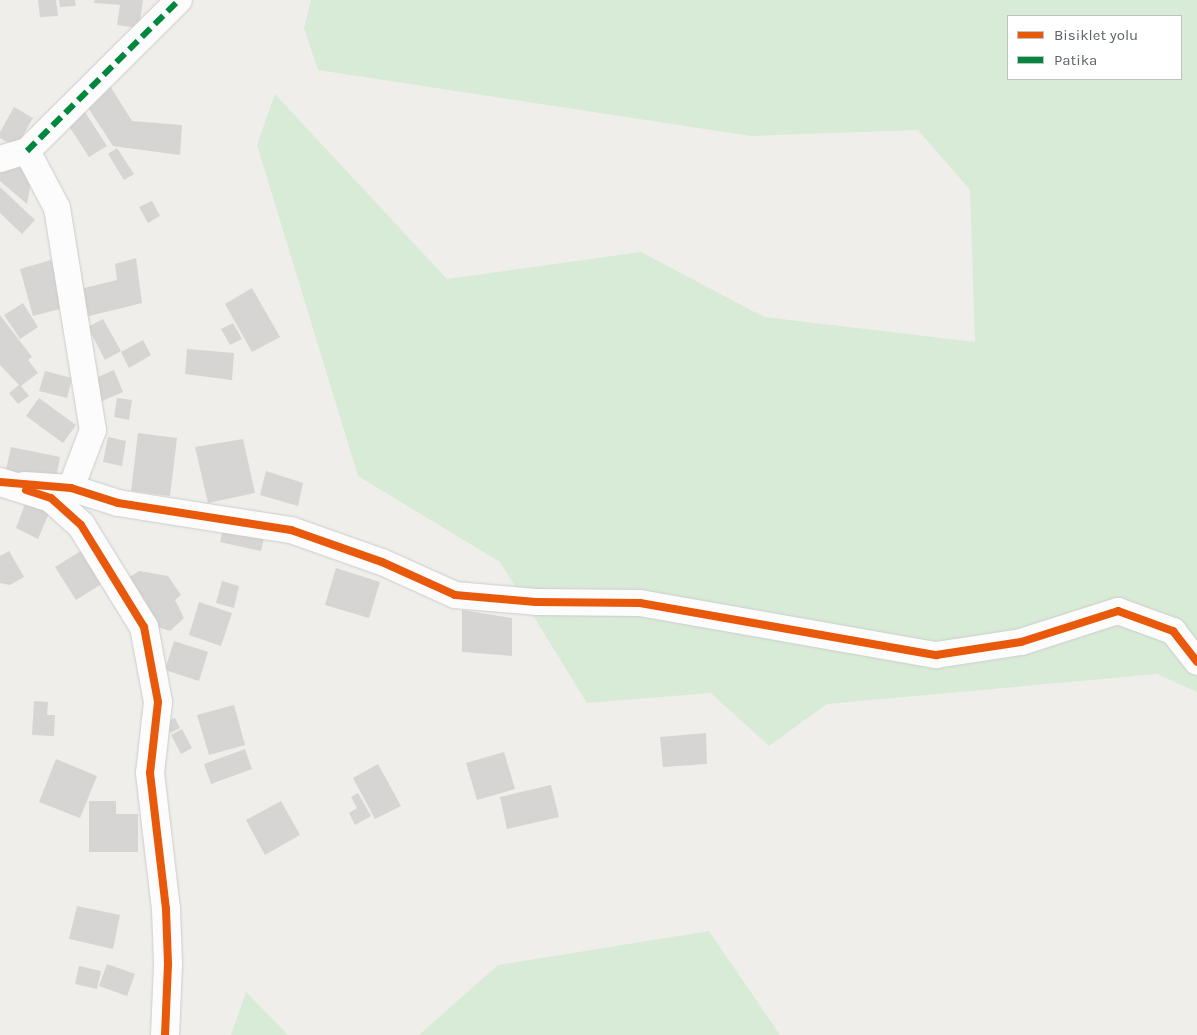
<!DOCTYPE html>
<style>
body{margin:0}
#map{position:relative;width:1197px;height:1035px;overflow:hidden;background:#efeeea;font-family:Karla,sans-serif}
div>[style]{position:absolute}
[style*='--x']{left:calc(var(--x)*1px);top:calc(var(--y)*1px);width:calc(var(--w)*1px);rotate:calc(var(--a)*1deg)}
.green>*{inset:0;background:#d8ebd6}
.building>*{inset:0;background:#d6d5d3}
.roads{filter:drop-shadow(0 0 1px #cbcccc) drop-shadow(0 0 1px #cbcccc)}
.street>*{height:26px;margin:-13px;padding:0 13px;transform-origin:13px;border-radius:13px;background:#fdfcfc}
.secondary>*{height:28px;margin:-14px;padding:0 14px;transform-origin:14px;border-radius:14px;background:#fdfcfc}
.quiet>*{height:6px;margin-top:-3px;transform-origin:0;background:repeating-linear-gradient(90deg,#00873e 0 12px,transparent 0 18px)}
.cycleway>*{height:8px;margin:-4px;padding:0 4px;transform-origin:4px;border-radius:4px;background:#e8590c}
span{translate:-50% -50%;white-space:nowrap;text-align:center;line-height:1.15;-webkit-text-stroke:4px #fff;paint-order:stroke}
.legend{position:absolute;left:1007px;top:15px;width:175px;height:65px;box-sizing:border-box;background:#fff;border:1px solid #bfc1c3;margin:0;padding:6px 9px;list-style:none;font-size:15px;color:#5f6368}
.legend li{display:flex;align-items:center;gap:10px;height:25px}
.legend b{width:25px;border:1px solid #bfc1c3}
</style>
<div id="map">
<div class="green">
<div style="clip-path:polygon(evenodd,311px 0,1197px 0,1197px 692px,1157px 674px,827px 704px,769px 746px,711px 693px,587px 703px,500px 562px,358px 476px,257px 145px,275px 94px,447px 279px,641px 252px,764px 317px,975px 342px,970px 190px,918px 130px,751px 136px,318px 70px,304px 28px,311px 0,1008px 16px,1181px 16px,1181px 79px,1008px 79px,1008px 16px)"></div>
<div style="clip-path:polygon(709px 931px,780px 1035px,419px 1035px,498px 965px)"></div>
<div style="clip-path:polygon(246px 992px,288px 1035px,231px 1035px)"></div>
</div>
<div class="building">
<div style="clip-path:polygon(38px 0,56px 0,58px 16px,40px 17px)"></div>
<div style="clip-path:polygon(59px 0,75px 0,76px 6px,60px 7px)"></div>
<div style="clip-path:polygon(95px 0,143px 0,139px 28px,117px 25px,120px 5px,94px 3px)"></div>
<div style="clip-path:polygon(110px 86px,132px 121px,182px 125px,180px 155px,113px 146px,85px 103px)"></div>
<div style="clip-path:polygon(14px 107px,33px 118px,16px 147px,0 138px,0 132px)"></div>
<div style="clip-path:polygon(83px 109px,107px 146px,89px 157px,65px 120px)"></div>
<div style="clip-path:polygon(117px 148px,134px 174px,124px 180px,108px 154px)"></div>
<div style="clip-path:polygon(4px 161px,33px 171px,27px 204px,0 181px,0 168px)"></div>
<div style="clip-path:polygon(0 187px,35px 220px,22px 234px,0 213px)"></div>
<div style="clip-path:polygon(152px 201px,160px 216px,148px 223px,139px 207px)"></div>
<div style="clip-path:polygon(136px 258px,142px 303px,81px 318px,76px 290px,117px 280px,115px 264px)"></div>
<div style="clip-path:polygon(51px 260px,64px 308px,33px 316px,20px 269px)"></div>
<div style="clip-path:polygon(252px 288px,280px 337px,252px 352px,225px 304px)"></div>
<div style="clip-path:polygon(23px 303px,38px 327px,20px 339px,4px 315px)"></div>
<div style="clip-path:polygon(0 315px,32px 357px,28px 360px,38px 373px,21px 386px,29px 396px,18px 404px,9px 393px,19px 385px,0 365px)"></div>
<div style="clip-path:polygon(103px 319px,121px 351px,105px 360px,88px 327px)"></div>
<div style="clip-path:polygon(233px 323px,242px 339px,230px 345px,221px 329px)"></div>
<div style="clip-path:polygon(143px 340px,151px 355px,129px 368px,121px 352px)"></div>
<div style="clip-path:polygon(187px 349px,234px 353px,232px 380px,185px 374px)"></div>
<div style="clip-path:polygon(114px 370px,123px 392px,100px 402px,91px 380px)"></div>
<div style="clip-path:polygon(45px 371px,72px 378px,67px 398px,39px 391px)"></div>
<div style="clip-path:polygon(39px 398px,76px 425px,63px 443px,26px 416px)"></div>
<div style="clip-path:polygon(117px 398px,132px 400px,129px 420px,114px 417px)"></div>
<div style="clip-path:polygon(138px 433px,177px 438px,170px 496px,131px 491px)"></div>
<div style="clip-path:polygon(108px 437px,126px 441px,122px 466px,103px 462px)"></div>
<div style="clip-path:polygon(243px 439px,255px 493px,208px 503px,195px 447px)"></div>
<div style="clip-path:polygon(11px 447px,60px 457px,56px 479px,6px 470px)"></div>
<div style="clip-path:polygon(266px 471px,303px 483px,298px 506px,260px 495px)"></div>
<div style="clip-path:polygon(28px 496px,52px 506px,38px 539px,16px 528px)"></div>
<div style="clip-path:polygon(225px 521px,266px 530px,261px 551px,220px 542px)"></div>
<div style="clip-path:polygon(87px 547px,108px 580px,76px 600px,55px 567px)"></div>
<div style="clip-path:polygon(9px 551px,24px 577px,10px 585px,0 583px,0 556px)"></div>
<div style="clip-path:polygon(336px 568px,380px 582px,369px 618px,325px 605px)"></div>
<div style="clip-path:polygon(139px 571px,168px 576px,181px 595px,175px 600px,184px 618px,170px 631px,149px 624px,122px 582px)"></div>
<div style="clip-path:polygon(222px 581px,239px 586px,234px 608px,216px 603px)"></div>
<div style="clip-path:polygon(199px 602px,232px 613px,221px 646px,189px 635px)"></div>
<div style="clip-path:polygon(462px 610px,512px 618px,512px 656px,462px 652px)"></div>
<div style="clip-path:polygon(174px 641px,208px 652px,199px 681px,165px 670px)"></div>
<div style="clip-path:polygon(34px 701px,48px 702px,47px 715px,55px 715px,54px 736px,32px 735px)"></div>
<div style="clip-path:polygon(234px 705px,245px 745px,209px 755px,197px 715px)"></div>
<div style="clip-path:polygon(175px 718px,180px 728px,170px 733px,165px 722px)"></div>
<div style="clip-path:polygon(182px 729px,192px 748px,181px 754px,171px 735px)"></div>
<div style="clip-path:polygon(706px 733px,707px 764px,663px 767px,660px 737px)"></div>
<div style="clip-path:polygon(245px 749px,252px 769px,211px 784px,204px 764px)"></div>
<div style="clip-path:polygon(504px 752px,515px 789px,477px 800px,466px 763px)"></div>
<div style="clip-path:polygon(56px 759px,97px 776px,80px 818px,39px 802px)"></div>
<div style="clip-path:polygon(378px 764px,401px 806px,375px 819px,353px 778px)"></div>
<div style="clip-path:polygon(551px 785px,559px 817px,507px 829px,500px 797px)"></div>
<div style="clip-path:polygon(358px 793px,371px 816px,355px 825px,349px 813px,357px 808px,351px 797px)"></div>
<div style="clip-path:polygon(89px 801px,116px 801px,116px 814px,138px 814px,138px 852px,89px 852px)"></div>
<div style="clip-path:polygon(281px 801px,300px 835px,265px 855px,246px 820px)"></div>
<div style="clip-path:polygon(77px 906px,120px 915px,113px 949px,69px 939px)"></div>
<div style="clip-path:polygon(107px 964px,135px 974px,127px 996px,99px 986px)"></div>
<div style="clip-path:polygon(79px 966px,101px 971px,97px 989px,75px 984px)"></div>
</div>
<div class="roads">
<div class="street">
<div style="--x:27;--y:151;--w:64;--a:62.2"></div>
<div style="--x:57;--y:208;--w:225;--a:80.8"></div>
<div style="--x:93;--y:430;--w:62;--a:110.8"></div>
<div style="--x:0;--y:159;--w:28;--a:-17"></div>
<div style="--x:27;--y:151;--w:214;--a:-44.8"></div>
<div style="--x:24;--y:485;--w:47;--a:3.7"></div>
<div style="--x:71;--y:488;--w:49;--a:17.7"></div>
<div style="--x:118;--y:503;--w:175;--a:8.9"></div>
<div style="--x:291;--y:530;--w:96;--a:19.4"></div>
<div style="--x:382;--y:562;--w:80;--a:24.3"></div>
<div style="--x:455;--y:595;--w:81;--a:4.9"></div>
<div style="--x:536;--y:602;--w:104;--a:0.6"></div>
<div style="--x:640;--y:603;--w:301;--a:10"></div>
<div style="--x:936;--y:655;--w:86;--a:-8.7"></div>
<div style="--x:1021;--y:642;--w:102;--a:-17.7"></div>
<div style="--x:1118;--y:611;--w:59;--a:20"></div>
<div style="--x:1173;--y:631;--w:39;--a:52"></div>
</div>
<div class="secondary">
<div style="--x:0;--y:482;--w:53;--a:17.4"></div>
<div style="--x:51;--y:498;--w:40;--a:42"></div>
<div style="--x:81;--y:525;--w:120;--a:58.3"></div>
<div style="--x:144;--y:627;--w:76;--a:79.4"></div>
<div style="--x:158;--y:702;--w:71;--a:96.4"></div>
<div style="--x:150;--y:773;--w:137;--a:83.3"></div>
<div style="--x:166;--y:909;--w:55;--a:87.9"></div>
<div style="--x:168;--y:964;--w:71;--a:92.4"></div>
</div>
</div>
<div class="quiet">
<div style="--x:27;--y:151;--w:214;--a:-44.8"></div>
</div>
<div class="cycleway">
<div style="--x:0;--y:482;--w:71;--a:4.8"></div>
<div style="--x:71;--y:488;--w:49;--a:17.7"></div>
<div style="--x:118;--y:503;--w:175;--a:8.9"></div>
<div style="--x:291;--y:530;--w:96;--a:19.4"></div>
<div style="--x:382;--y:562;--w:80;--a:24.3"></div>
<div style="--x:455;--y:595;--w:81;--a:4.9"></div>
<div style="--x:536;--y:602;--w:104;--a:0.6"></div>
<div style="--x:640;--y:603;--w:301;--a:10"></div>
<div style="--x:936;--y:655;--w:86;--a:-8.7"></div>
<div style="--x:1021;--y:642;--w:102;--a:-17.7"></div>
<div style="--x:1118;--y:611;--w:59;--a:20"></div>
<div style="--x:1173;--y:631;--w:39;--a:52"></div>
<div style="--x:26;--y:490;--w:26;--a:18"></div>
<div style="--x:51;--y:498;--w:40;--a:42"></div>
<div style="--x:81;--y:525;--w:120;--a:58.3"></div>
<div style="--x:144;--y:627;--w:76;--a:79.4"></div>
<div style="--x:158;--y:702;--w:71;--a:96.4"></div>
<div style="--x:150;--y:773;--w:137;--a:83.3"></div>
<div style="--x:166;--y:909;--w:55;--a:87.9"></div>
<div style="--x:168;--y:964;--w:71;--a:92.4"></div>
</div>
<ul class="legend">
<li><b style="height:6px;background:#e8590c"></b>Bisiklet yolu</li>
<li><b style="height:6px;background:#00873e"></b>Patika</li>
</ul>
</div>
